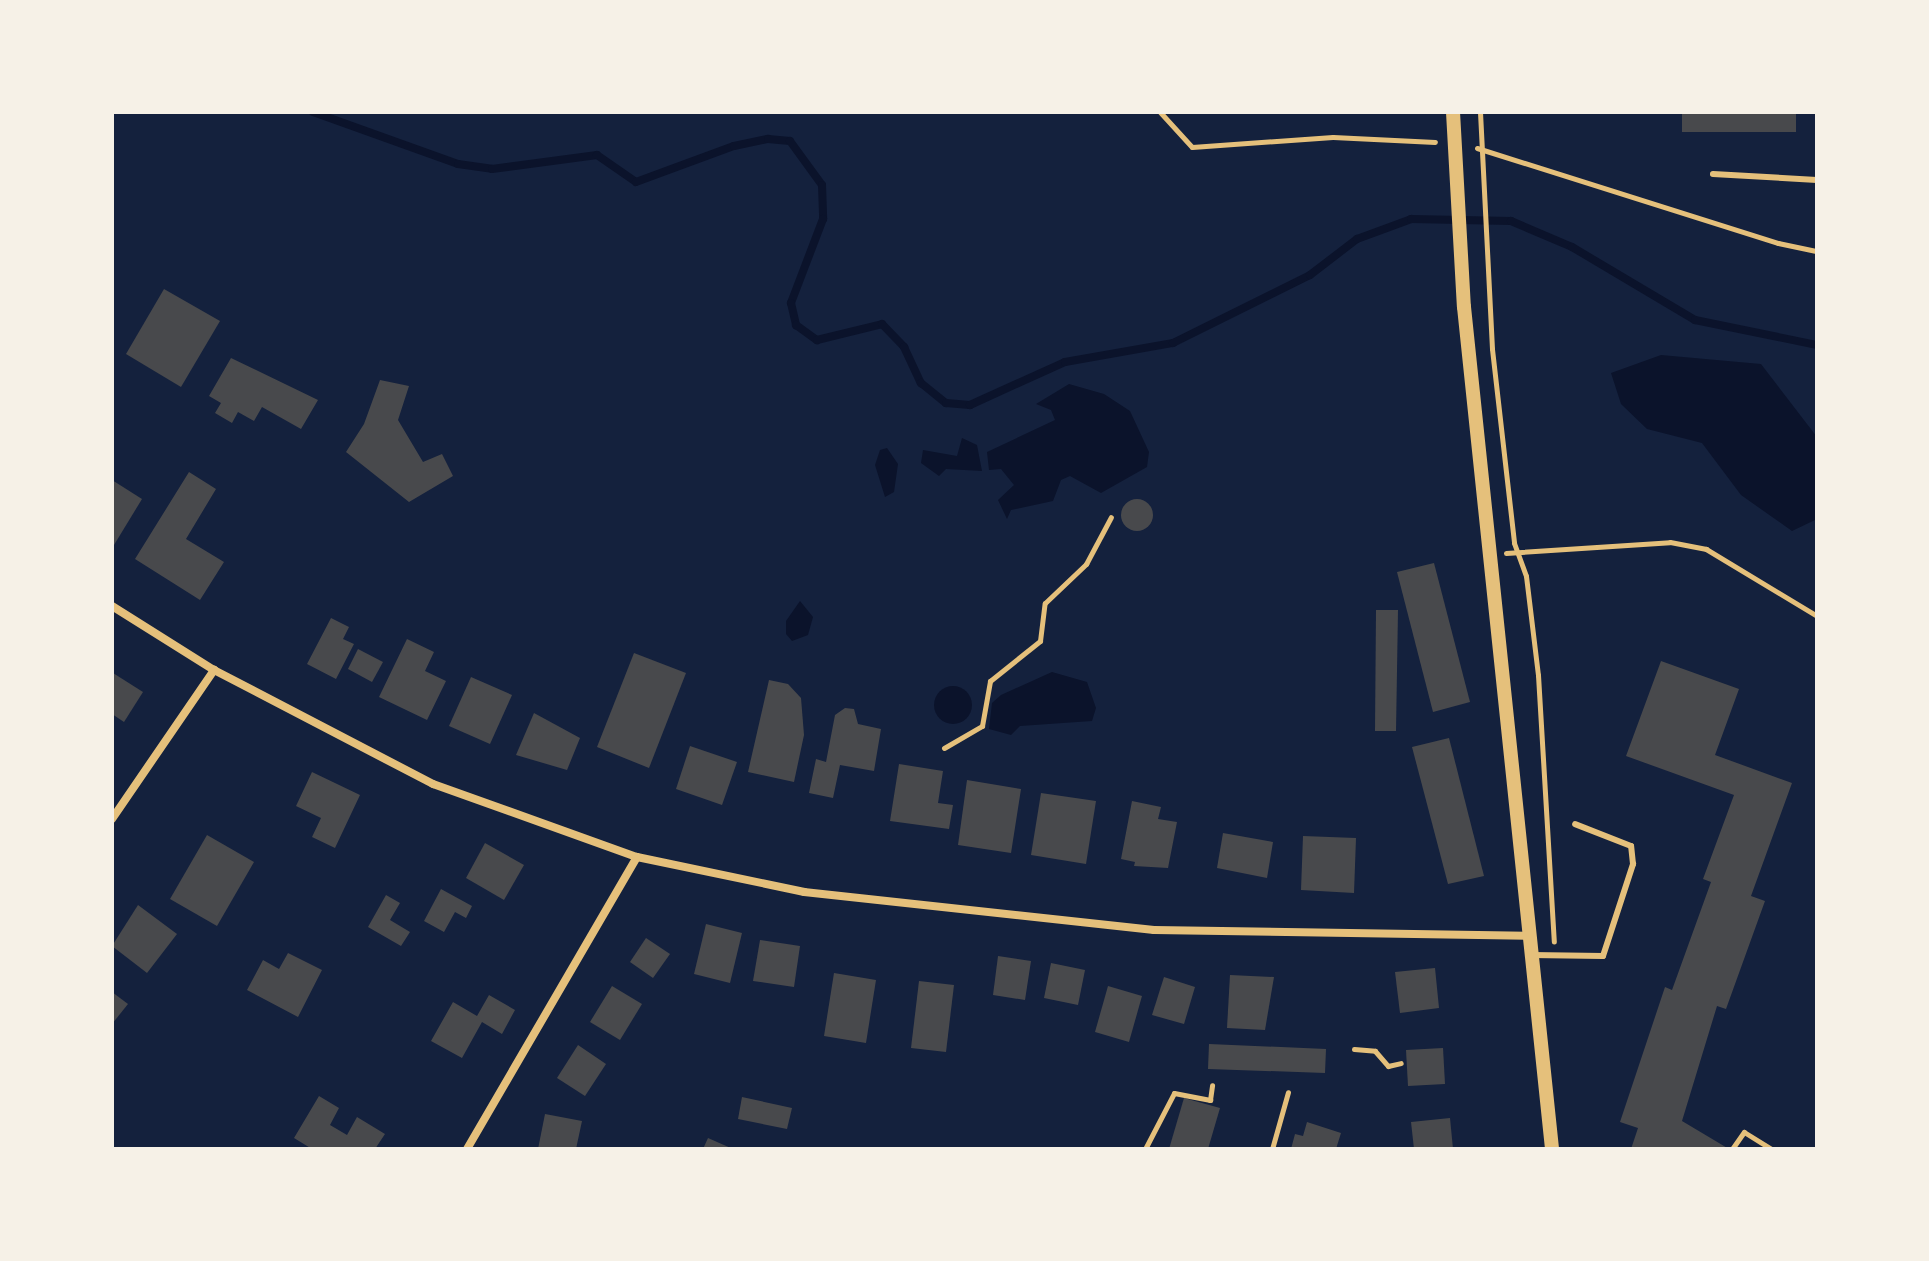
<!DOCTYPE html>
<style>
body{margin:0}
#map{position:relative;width:1929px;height:1261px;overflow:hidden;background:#14213d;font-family:"Exo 2",sans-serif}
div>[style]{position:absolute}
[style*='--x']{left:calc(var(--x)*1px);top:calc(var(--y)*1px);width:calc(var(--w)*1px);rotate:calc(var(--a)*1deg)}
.water>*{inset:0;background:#0b132b}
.round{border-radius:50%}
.stream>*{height:8px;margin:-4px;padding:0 4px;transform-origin:4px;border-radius:4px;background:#0b132b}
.building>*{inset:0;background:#48494c}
.path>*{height:5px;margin:-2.5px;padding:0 2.5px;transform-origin:2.5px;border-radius:2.5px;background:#e5c07b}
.service>*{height:6px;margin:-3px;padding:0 3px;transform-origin:3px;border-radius:3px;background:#e5c07b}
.minor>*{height:8px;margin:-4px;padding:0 4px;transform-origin:4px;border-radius:4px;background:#e5c07b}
.tertiary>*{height:14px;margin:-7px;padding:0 7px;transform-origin:7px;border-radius:7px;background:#e5c07b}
span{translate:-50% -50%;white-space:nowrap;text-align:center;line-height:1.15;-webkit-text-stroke:6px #f6f1e7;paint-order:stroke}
.frame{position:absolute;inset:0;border:114px solid #f6f1e7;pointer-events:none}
</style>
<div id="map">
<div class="water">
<div style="clip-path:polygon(1661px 355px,1761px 364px,1817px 437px,1815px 520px,1792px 531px,1741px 495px,1702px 443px,1647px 429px,1621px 404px,1611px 373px)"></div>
<div style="clip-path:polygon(1069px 384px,1104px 394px,1130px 411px,1149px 452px,1147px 467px,1101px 493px,1070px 476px,1061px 480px,1053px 501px,1011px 510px,1007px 519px,998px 500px,1014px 485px,1001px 469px,989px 470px,987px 452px,1055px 420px,1051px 410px,1036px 404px)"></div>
<div style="clip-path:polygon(962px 438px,977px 445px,982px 471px,946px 469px,939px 476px,921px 463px,923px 450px,957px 456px)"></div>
<div style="clip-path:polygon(887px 448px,898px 464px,894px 492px,885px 497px,875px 465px,880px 450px)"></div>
<div style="clip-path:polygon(800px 601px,813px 617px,808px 635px,792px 641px,786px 634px,786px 621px)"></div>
<div style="clip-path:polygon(1052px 672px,1087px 682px,1096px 708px,1092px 721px,1020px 726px,1011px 735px,989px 729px,992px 703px,1001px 695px)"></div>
<div class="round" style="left:934px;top:686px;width:38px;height:38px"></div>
</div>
<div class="stream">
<div style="--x:313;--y:112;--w:154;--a:19.7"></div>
<div style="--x:458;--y:164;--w:34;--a:8"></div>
<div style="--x:492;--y:169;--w:106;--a:-7.6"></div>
<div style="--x:597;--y:155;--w:47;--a:34.7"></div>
<div style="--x:636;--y:182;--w:104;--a:-20.2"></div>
<div style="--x:734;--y:146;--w:35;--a:-12"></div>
<div style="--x:768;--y:139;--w:22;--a:5"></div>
<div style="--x:790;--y:141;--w:54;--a:54"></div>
<div style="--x:822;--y:185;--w:34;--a:88"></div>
<div style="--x:823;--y:219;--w:90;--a:110.9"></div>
<div style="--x:791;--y:303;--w:23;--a:77"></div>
<div style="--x:796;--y:325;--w:26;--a:36"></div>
<div style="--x:817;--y:340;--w:67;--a:-13.8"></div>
<div style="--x:882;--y:324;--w:32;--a:46"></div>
<div style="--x:904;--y:347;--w:40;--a:65"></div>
<div style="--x:921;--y:383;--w:32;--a:39"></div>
<div style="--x:946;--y:403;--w:24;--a:5"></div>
<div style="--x:970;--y:405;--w:104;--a:-24.4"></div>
<div style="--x:1065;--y:362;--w:110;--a:-10"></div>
<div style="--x:1173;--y:343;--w:153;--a:-26.4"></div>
<div style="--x:1310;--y:275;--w:59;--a:-37.5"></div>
<div style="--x:1357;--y:239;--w:58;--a:-20.3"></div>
<div style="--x:1411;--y:219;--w:100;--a:1.1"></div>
<div style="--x:1511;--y:221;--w:66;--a:23.1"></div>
<div style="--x:1572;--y:247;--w:143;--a:30.7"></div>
<div style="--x:1695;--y:320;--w:125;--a:11.6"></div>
</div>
<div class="building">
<div style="clip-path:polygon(1682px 112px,1796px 112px,1796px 132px,1682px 132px)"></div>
<div style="clip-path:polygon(164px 289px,220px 321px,181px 387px,126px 354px)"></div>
<div style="clip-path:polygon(231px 358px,318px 400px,301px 429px,262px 407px,254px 421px,238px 412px,232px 423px,215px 413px,221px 403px,209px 396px)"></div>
<div style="clip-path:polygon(380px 380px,409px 386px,398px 420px,423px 462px,442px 454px,453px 476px,409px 502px,346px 452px,364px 424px)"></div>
<div style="clip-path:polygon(189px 472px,216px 489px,186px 539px,224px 562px,200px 600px,135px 559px)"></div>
<div style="clip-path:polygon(112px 480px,142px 499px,114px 545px,112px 543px)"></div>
<div class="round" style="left:1121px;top:499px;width:32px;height:32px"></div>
<div style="clip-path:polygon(1434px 563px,1470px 702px,1433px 712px,1397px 572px)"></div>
<div style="clip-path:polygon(1376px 610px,1398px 610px,1396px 731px,1375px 731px)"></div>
<div style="clip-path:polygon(331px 618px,349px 627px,343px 639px,354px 644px,336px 679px,307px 664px)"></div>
<div style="clip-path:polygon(407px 639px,434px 652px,425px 671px,446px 681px,427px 720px,379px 697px)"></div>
<div style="clip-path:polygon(358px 649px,383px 662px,372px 682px,348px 669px)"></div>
<div style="clip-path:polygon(634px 653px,686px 673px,649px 768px,597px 747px)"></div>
<div style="clip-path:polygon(1661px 661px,1739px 689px,1715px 755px,1792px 783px,1751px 896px,1765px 901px,1726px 1009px,1717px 1006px,1682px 1121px,1729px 1149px,1631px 1149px,1638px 1128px,1620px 1122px,1665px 987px,1672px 990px,1711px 882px,1703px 879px,1734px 795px,1626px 756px)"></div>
<div style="clip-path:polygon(113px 673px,143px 692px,124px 722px,112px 714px)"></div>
<div style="clip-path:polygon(471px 677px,512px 695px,490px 744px,449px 726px)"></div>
<div style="clip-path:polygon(769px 680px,788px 684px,801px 698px,804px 735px,794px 782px,748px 772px)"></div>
<div style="clip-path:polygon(845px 708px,854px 709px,858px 724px,881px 729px,874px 771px,840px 765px,833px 798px,809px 793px,816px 759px,826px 762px,835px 715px)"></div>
<div style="clip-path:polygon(534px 713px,580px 738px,567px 770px,516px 755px)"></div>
<div style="clip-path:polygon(1449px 738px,1484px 876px,1448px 884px,1412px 747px)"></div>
<div style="clip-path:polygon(690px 746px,737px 762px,722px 805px,676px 789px)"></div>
<div style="clip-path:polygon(899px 764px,943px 771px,938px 803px,953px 805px,949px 829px,890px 821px)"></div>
<div style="clip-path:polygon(312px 772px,360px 795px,335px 848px,312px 837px,321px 818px,296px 806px)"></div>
<div style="clip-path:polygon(967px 780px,1021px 789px,1011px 853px,958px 845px)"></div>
<div style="clip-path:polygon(1041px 793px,1096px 801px,1086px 864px,1031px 855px)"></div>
<div style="clip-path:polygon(1132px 801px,1161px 807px,1158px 819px,1177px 822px,1168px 868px,1134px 866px,1135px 862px,1121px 859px)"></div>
<div style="clip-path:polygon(1223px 833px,1273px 842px,1267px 878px,1217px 868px)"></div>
<div style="clip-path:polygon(207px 835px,254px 862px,217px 926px,170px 899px)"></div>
<div style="clip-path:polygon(1303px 836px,1356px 838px,1354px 893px,1301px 890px)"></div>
<div style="clip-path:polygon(485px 843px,524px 865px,504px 900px,466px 878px)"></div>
<div style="clip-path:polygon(441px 889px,472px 906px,466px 918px,455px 912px,444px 932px,424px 921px)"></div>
<div style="clip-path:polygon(386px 895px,400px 903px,390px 920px,410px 932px,401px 946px,368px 927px)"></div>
<div style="clip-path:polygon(138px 905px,177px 934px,147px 973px,112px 946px)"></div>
<div style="clip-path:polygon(706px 924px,742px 933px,730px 983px,694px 974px)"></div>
<div style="clip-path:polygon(646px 938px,670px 954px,653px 978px,630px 962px)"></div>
<div style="clip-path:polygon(760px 940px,800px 946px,794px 987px,753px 981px)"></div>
<div style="clip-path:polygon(288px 953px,322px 970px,298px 1017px,247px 990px,263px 960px,279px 969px)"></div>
<div style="clip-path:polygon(998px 956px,1031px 961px,1025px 1000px,993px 995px)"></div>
<div style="clip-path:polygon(1051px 963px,1085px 970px,1078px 1005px,1044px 998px)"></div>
<div style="clip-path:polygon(1435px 968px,1439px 1008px,1400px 1013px,1395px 972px)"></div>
<div style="clip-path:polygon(834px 973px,876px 980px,866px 1043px,824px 1036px)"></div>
<div style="clip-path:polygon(1230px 975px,1274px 977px,1265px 1030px,1227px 1028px)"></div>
<div style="clip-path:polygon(1164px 977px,1195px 987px,1184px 1024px,1152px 1015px)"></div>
<div style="clip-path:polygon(919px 981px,954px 985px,946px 1052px,911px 1048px)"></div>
<div style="clip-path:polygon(612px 986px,642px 1004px,620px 1040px,590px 1022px)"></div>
<div style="clip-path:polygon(1108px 986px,1142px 996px,1129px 1042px,1095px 1032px)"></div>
<div style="clip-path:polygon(112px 992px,128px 1004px,112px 1024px)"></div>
<div style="clip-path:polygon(489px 995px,515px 1010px,502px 1034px,482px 1022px,462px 1058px,431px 1041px,453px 1002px,477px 1016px)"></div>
<div style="clip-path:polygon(1209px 1044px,1326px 1049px,1325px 1073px,1208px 1069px)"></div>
<div style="clip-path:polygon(578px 1045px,606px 1064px,585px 1096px,557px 1078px)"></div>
<div style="clip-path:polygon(1443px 1048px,1445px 1084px,1408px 1086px,1406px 1050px)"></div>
<div style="clip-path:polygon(319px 1096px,339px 1108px,330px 1125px,347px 1135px,357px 1117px,385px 1134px,375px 1149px,312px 1149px,294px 1138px)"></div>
<div style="clip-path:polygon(742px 1097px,792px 1108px,787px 1129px,738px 1119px)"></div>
<div style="clip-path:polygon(1184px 1098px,1220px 1108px,1208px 1149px,1169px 1149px)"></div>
<div style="clip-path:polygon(545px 1114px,582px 1121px,576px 1149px,538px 1149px)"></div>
<div style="clip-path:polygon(1450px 1118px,1453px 1149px,1414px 1149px,1411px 1122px)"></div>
<div style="clip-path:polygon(1307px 1122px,1341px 1133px,1336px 1149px,1291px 1149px,1295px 1134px,1303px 1136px)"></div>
<div style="clip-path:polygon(708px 1138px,733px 1149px,703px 1149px)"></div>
</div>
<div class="path">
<div style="--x:1160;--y:112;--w:47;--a:47.6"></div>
<div style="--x:1192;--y:147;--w:141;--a:-4.1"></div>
<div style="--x:1333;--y:137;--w:102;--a:2.8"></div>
<div style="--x:1480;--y:112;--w:237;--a:87.1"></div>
<div style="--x:1492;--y:349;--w:195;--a:83.5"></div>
<div style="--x:1514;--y:543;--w:35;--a:70"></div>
<div style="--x:1526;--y:576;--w:100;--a:83.1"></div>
<div style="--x:1538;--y:675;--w:267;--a:86.6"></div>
<div style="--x:1477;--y:148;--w:316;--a:17.5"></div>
<div style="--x:1778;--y:243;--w:40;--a:12"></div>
<div style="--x:1506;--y:553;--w:164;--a:-3.8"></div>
<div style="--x:1670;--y:542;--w:37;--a:11"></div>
<div style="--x:1706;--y:549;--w:130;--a:31.1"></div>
<div style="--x:944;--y:748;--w:44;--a:-30.1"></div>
<div style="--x:982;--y:726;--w:46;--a:-79.9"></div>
<div style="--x:990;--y:681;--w:64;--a:-38.7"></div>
<div style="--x:1040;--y:641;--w:38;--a:-83"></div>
<div style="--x:1045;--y:603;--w:57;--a:-43.6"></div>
<div style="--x:1086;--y:564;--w:53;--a:-62"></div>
<div style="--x:1354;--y:1049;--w:21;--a:5"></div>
<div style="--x:1375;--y:1051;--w:20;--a:49"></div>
<div style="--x:1388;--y:1066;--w:13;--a:-13"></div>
<div style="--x:1145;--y:1149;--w:63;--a:-62.6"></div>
<div style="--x:1174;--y:1093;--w:37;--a:11"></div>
<div style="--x:1210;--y:1100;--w:15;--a:-82"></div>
<div style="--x:1272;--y:1149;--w:59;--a:-74.3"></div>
<div style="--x:1732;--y:1149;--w:21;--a:-55"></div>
<div style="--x:1744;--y:1132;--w:32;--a:32"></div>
</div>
<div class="service">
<div style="--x:1713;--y:174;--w:104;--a:3.3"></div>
<div style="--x:1531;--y:955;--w:72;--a:0.8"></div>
<div style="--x:1603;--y:956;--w:97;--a:-71.9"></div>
<div style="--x:1633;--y:864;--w:18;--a:-96"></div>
<div style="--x:1631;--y:846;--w:60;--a:-158.6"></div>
</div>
<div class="minor">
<div style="--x:112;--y:606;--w:120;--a:32.1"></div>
<div style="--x:214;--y:670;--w:247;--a:27.5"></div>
<div style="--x:433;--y:784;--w:217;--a:19.7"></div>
<div style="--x:637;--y:857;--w:171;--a:11.8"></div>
<div style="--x:804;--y:892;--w:352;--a:6.2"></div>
<div style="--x:1154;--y:930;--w:375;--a:0.9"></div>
<div style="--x:112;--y:819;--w:181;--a:-55.6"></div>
<div style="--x:467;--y:1149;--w:338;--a:-59.8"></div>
</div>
<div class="tertiary">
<div style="--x:1453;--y:112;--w:195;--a:86.8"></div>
<div style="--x:1464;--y:307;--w:847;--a:84.03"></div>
</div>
<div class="frame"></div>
</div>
